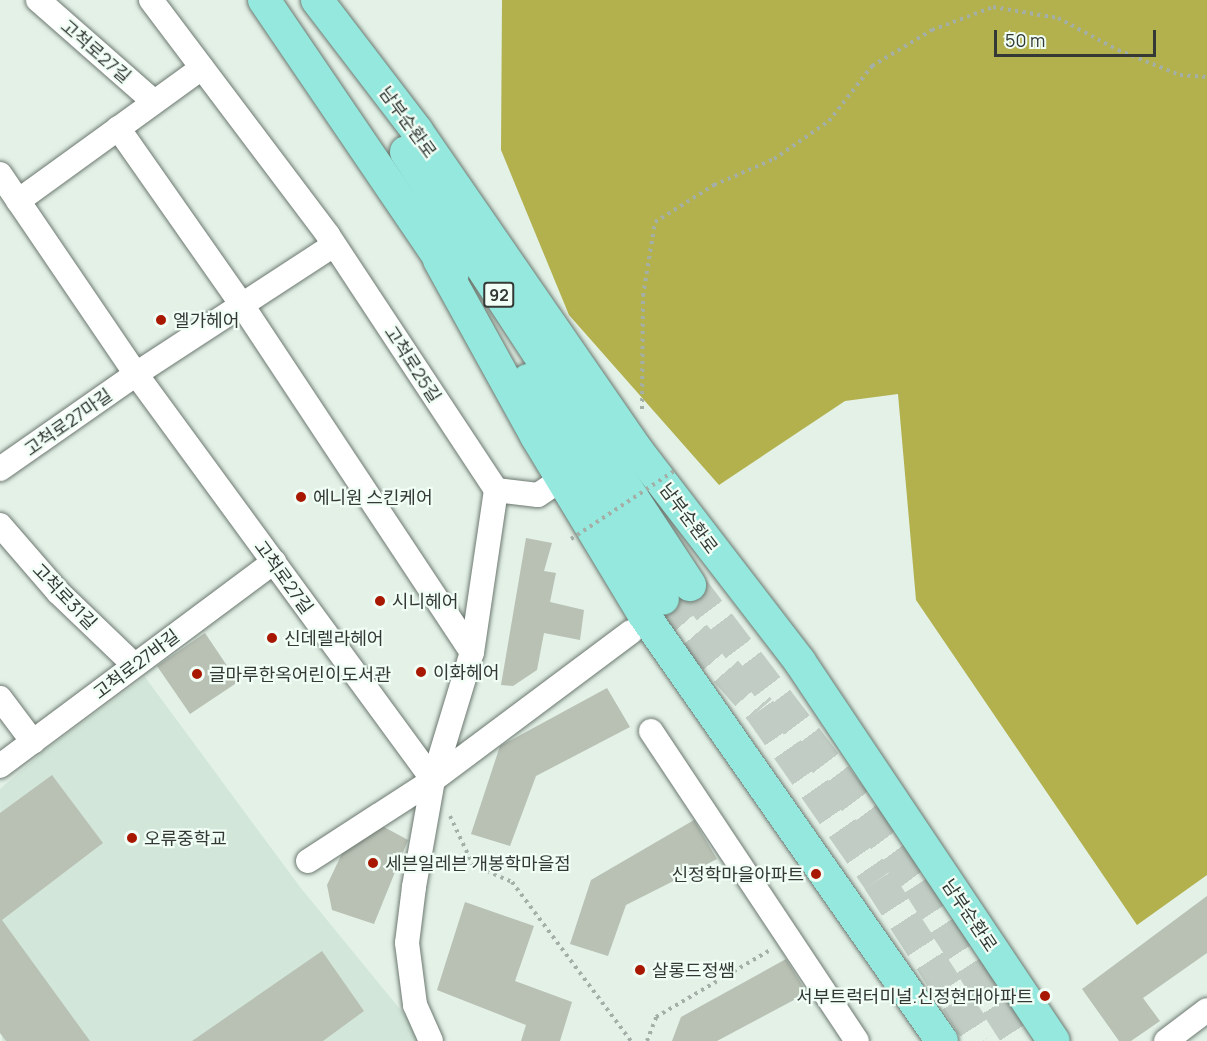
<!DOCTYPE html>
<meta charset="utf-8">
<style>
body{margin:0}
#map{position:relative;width:1207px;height:1041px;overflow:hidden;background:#e3f1e7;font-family:Manrope,"Noto Sans KR",sans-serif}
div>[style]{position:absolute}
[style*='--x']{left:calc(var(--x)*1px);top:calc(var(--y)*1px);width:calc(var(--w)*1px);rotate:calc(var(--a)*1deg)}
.built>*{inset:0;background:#d2e7d9}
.forest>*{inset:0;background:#b3b04e}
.building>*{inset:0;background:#b9c0b4}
.major-tunnel>*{height:32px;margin-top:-16px;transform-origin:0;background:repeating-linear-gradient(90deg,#c0ccc4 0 32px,transparent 0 48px)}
.path>*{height:4px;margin-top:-2px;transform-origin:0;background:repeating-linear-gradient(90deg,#a4afa8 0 3px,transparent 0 7.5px)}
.roads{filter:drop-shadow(0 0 2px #6c7870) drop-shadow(0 0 2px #6c7870)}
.minor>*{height:24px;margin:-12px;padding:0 12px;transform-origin:12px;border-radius:12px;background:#fff}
.major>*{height:32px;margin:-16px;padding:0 16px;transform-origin:16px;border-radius:16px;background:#94e8dd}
.path-bridge>*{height:4px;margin-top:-2px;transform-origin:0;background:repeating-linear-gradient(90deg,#a4afa8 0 3px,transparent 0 7.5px)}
.dots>*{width:16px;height:16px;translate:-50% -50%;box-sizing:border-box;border:3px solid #f0fef5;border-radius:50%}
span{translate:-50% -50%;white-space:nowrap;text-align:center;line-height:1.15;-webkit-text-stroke:4.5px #f0fef5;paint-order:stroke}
.shield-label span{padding:2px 4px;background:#f0fef5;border:2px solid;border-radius:4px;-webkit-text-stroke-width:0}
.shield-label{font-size:16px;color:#343936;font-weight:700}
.street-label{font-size:18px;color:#343936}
.poi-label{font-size:18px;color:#343936}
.left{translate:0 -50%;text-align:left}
.right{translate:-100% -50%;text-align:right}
.scale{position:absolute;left:994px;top:30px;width:162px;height:27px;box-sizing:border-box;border:3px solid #343936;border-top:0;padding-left:8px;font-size:18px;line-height:21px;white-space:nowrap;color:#343936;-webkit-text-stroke:4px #f0fef5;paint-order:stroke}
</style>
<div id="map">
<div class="built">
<div style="clip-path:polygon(145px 677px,300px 887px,426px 1041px,2px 1041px,0 789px,45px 750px)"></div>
</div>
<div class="forest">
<div style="clip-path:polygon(502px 0,1207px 0,1207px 875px,1137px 925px,916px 600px,898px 394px,845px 401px,719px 485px,569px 315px,501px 150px)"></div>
</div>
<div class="building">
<div style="clip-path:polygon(526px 538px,552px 543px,544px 571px,556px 573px,550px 602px,584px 610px,580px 640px,544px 633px,537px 670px,513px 686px,501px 685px)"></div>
<div style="clip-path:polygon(205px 633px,238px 682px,190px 714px,157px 666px)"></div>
<div style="clip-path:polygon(607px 688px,630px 727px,536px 776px,510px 846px,471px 834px,500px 746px)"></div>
<div style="clip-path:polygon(52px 775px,103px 843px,2px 920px,90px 1041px,6px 1041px,0 1033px,0 813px)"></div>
<div style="clip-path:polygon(694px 820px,717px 859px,626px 905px,608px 956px,570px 944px,591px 880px)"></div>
<div style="clip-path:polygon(373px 821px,408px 840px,374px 924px,332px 910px,327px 885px,347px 843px)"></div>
<div style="clip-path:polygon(1207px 896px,1207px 953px,1143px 998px,1160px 1021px,1131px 1041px,1119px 1041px,1082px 989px)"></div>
<div style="clip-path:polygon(465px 902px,534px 926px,515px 981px,572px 1002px,560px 1041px,521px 1041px,526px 1025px,437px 990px)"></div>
<div style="clip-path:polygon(322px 951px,364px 1011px,323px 1041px,192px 1041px)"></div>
<div style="clip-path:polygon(786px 959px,807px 993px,717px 1041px,672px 1041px,681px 1017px)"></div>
</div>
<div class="major-tunnel">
<div style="--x:690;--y:585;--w:376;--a:52.7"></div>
<div style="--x:918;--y:884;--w:187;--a:57.2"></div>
<div style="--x:663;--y:599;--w:147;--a:48.9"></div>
<div style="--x:760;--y:710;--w:207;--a:55.2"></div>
<div style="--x:878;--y:880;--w:192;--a:57.1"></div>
</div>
<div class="path">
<div style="--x:642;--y:409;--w:113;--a:-89.5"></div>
<div style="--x:643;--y:296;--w:75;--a:-80.8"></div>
<div style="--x:655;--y:222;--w:70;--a:-32.1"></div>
<div style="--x:714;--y:185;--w:65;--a:-23.4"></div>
<div style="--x:774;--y:159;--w:67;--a:-34.6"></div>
<div style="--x:829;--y:121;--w:70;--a:-52"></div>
<div style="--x:872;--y:66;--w:70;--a:-31"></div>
<div style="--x:932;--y:30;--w:65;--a:-20.7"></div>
<div style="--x:993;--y:7;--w:66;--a:9.6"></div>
<div style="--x:1058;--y:18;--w:68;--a:28.1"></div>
<div style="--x:1118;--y:50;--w:67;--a:22"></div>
<div style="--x:1180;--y:75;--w:27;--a:4"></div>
<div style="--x:450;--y:816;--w:54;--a:64.9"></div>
<div style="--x:473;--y:865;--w:43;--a:23.6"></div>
<div style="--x:512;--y:882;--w:199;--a:53.2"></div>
<div style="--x:647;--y:1041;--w:26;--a:-69"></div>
<div style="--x:656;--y:1017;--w:132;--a:-30.4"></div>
</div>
<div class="roads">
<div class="minor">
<div style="--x:38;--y:0;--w:154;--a:41.3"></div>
<div style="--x:151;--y:0;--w:294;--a:53"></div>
<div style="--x:328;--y:235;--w:305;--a:56.6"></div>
<div style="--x:496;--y:490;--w:164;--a:98.4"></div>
<div style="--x:472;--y:652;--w:134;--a:106.9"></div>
<div style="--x:433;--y:780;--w:109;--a:100.1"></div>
<div style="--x:414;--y:887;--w:56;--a:97.1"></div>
<div style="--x:407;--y:943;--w:63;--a:82.6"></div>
<div style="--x:415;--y:1005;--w:39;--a:66"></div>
<div style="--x:118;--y:128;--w:216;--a:55"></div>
<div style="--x:242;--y:305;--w:416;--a:56.5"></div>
<div style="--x:0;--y:174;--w:242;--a:55.8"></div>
<div style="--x:136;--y:374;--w:503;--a:53.81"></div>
<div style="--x:18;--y:201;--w:227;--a:-35.9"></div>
<div style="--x:0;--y:469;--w:166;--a:-34.9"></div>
<div style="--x:136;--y:374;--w:236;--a:-33.1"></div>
<div style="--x:496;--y:490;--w:42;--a:6.8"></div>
<div style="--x:538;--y:495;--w:29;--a:-34"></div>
<div style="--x:0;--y:525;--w:89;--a:49.1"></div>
<div style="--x:58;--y:592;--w:105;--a:43.8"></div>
<div style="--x:0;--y:698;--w:55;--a:53.1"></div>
<div style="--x:651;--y:731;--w:372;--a:56.4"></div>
<div style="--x:0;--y:766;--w:342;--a:-36.7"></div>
<div style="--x:308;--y:861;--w:149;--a:-32.9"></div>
<div style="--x:433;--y:780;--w:247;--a:-36.8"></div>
<div style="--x:1166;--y:1041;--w:51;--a:-37.1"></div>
</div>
<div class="major">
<div style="--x:264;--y:0;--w:335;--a:55.8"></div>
<div style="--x:317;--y:0;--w:165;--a:52.6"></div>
<div style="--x:417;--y:131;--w:388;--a:55.4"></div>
<div style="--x:637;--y:450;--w:267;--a:52.4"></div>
<div style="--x:800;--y:662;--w:456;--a:56.2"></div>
<div style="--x:406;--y:152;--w:518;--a:56.74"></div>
<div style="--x:439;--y:260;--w:201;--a:61.1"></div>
<div style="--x:536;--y:436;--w:209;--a:58.9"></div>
<div style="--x:644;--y:615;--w:520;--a:55.03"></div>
<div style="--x:528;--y:380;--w:257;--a:58.3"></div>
</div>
</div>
<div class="path-bridge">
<div style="--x:571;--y:539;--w:123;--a:-33.4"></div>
</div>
<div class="dots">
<div style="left:161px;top:320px;background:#a81800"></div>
<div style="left:301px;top:497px;background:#a81800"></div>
<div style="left:380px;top:601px;background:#a81800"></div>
<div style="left:272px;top:638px;background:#a81800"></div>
<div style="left:421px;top:672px;background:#a81800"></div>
<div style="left:197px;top:674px;background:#a81800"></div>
<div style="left:132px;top:838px;background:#a81800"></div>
<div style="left:373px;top:863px;background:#a81800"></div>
<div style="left:816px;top:874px;background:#a81800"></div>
<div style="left:640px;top:970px;background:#a81800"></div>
<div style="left:1045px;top:996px;background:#a81800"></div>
</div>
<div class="shield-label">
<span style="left:499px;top:295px">92</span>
</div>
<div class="street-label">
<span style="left:96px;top:51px;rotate:41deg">고척로27길</span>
<span style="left:408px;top:122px;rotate:54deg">남부순환로</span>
<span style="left:413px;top:364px;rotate:57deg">고척로25길</span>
<span style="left:68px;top:422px;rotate:-35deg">고척로27마길</span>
<span style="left:689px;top:518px;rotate:53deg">남부순환로</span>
<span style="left:284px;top:577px;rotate:54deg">고척로27길</span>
<span style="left:65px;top:596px;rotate:46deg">고척로31길</span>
<span style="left:136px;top:664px;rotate:-37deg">고척로27바길</span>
<span style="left:970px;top:915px;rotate:56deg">남부순환로</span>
</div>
<div class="poi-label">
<span class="left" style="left:173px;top:320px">엘가헤어</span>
<span class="left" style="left:313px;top:497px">에니원 스킨케어</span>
<span class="left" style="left:392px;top:601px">시니헤어</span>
<span class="left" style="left:284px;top:638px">신데렐라헤어</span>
<span class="left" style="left:433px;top:672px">이화헤어</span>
<span class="left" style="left:209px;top:674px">글마루한옥어린이도서관</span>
<span class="left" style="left:144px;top:838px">오류중학교</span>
<span class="left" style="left:385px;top:863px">세븐일레븐 개봉학마을점</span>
<span class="right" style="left:804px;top:874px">신정학마을아파트</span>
<span class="left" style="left:652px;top:970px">살롱드정쌤</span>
<span class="right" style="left:1033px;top:996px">서부트럭터미널.신정현대아파트</span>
</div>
<div class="scale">50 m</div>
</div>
